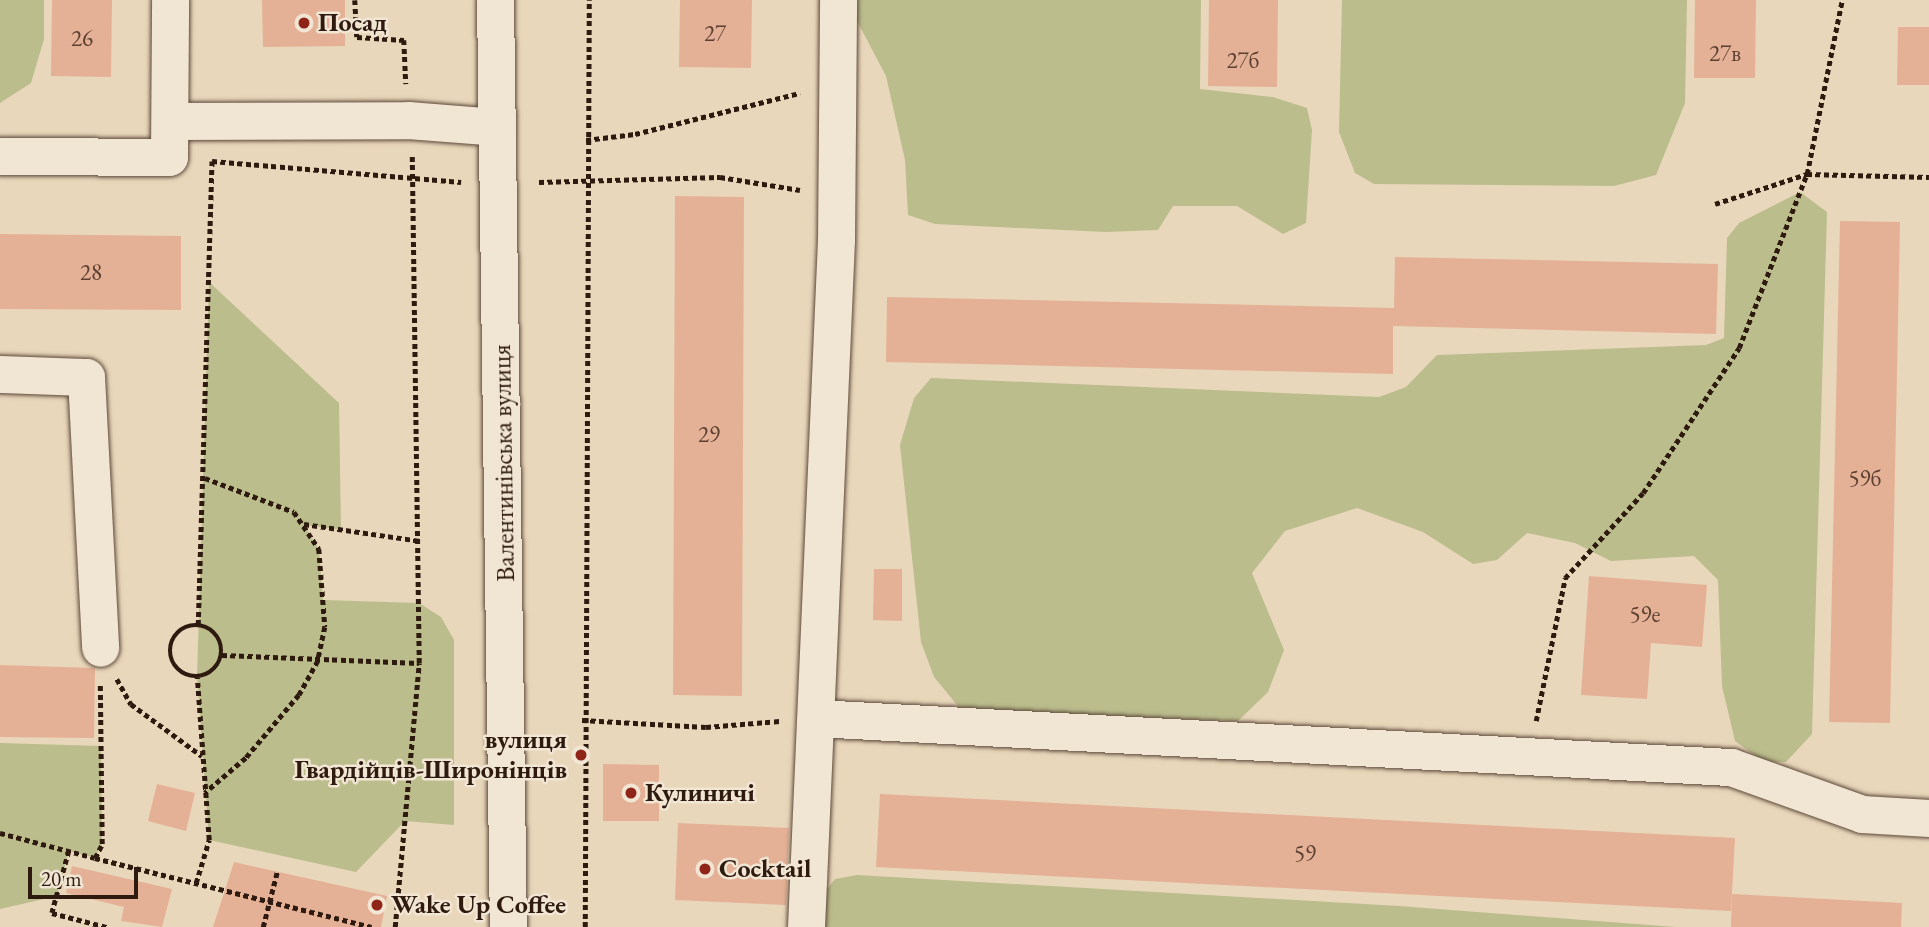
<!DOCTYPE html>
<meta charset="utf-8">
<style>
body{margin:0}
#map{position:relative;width:1929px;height:927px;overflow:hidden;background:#e9d7bb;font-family:"EB Garamond",serif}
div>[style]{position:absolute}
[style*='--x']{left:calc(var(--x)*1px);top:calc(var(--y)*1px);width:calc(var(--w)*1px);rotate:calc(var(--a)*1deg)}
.green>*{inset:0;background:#bbbd8d}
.building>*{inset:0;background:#e5b196}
.path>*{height:4.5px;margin-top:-2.25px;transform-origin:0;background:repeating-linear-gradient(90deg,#2e1a0f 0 5px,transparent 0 8.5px)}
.path>.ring{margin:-2.25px;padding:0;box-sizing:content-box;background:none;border:4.5px solid #2e1a0f;border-radius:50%}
.roads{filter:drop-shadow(0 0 2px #5d493a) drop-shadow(0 0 2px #5d493a)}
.minor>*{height:37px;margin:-18.5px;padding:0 18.5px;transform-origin:18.5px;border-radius:18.5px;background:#f1e5d3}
.dots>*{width:19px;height:19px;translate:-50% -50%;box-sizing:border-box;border:4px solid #f1e5d3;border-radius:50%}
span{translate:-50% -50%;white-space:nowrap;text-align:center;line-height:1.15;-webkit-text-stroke:5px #f1e5d3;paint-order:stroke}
.number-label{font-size:23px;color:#5c4031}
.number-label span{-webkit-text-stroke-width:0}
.poi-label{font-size:26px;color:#2e1a0f;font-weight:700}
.left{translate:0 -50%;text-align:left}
.right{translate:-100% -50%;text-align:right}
.street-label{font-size:26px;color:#2e1a0f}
.scale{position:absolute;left:28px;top:867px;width:110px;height:32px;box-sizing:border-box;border:4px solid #2e1a0f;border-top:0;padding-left:9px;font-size:21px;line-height:24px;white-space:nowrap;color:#2e1a0f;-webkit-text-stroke:5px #f1e5d3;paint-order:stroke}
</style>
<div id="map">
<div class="green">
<div style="clip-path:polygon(0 0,44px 0,44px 39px,31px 83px,0 103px)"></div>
<div style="clip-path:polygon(857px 0,1201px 0,1200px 89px,1273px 97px,1307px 108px,1312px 130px,1306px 223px,1283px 234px,1237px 206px,1173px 206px,1158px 230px,1106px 232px,935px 224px,908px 215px,905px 160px,886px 76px,857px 21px)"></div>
<div style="clip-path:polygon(1342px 0,1687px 0,1685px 103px,1656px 175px,1614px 186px,1374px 184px,1355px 173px,1339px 132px)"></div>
<div style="clip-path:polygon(1800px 192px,1827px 212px,1812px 734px,1786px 762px,1764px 762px,1735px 741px,1722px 686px,1718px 580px,1694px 556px,1611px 561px,1575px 543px,1527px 533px,1497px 560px,1473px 564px,1423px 532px,1357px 508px,1285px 531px,1252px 573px,1284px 650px,1268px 692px,1238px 721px,962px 711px,934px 677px,921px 642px,900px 445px,914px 398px,931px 378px,1379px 397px,1406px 387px,1437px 355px,1706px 345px,1724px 338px,1727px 238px,1739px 223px)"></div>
<div style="clip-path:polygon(209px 282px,339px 403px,341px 530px,304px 525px,319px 549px,323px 600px,419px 603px,441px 617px,454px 640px,454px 825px,405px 821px,356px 872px,209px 840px,197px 677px)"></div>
<div style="clip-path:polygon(0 743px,101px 746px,102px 844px,95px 858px,69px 851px,57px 896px,0 909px)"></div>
<div style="clip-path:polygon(857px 875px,1399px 906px,1676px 927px,818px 927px,824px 893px,835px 879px)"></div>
</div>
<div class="building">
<div style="clip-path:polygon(52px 0,112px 0,111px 77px,51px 76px)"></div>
<div style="clip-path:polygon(262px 0,345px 0,345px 46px,263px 47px)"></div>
<div style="clip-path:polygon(680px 0,752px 0,751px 68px,679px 67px)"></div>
<div style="clip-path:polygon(1209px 0,1278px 0,1277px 87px,1208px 86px)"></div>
<div style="clip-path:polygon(1695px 0,1756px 0,1755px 78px,1694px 78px)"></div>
<div style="clip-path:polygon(1898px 27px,1929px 27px,1929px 85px,1897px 85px)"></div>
<div style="clip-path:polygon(675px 196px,744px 197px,742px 696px,673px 695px)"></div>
<div style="clip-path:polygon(1840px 221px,1900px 222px,1890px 723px,1829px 722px)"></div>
<div style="clip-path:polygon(0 234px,181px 236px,181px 310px,0 309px)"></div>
<div style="clip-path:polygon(1395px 257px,1718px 264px,1716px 334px,1393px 326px,1393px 374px,886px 362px,887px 297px,1394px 308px)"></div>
<div style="clip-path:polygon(874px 569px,902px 569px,902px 621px,873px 620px)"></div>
<div style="clip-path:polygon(1589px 576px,1707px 585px,1702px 647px,1651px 643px,1647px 699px,1581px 695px)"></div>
<div style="clip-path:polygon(0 665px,95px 668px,94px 738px,0 737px)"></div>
<div style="clip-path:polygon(603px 764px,659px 765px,659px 821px,603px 821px)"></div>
<div style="clip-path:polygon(157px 784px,195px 793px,186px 831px,148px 821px)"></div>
<div style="clip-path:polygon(880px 794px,1735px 838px,1731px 911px,876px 867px)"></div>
<div style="clip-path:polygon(678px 823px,789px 828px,786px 905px,675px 900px)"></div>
<div style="clip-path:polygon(234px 862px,387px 896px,381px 927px,213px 927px)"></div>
<div style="clip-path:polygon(72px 866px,172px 889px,162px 927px,121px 921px,124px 907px,66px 893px)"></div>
<div style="clip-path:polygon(1732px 894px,1902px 903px,1901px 927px,1731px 927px)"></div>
</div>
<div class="path">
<div style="--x:355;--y:0;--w:37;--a:87"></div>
<div style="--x:357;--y:37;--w:47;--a:3.7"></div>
<div style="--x:404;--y:40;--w:44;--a:87.4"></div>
<div style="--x:586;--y:140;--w:49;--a:-7"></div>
<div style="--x:635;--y:134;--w:170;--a:-14"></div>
<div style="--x:212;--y:161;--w:250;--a:4.8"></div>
<div style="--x:539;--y:182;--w:181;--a:-1.6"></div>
<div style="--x:720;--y:177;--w:81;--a:9.2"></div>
<div style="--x:1715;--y:204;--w:97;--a:-18.1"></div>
<div style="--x:1807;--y:174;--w:177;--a:-78.6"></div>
<div style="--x:205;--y:478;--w:95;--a:20.9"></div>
<div style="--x:294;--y:512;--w:45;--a:56"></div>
<div style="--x:319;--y:549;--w:78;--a:85.6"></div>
<div style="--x:325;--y:627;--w:35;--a:102"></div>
<div style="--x:318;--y:661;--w:39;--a:119"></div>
<div style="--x:299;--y:695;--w:82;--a:130.1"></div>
<div style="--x:246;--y:758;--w:54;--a:139.5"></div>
<div style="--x:304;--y:524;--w:117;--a:8.3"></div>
<div style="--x:198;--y:625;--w:464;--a:-88.3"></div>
<div class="ring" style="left:170px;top:625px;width:47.5px;height:47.5px"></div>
<div style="--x:222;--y:655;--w:197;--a:2.3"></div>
<div style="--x:117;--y:679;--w:29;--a:61"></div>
<div style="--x:131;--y:704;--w:88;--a:36.2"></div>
<div style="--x:582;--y:720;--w:124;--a:3.2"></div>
<div style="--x:706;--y:727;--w:74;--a:-4.6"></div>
<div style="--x:1536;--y:721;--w:146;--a:-78.5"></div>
<div style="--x:1565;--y:578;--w:115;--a:-47.5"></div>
<div style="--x:1643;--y:493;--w:174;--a:-56.5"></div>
<div style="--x:1739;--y:348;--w:187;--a:-68.7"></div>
<div style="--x:1807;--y:174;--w:122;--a:1.4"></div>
<div style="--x:0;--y:833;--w:98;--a:14.7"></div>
<div style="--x:95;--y:858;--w:16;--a:-63"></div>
<div style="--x:102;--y:844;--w:161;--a:-90.7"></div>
<div style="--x:69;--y:851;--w:64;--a:105.3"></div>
<div style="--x:52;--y:913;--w:57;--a:14.3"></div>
<div style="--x:95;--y:858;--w:285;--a:14"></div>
<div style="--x:196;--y:883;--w:45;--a:-73.2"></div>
<div style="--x:209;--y:840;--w:163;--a:-94.2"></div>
<div style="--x:263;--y:927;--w:57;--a:-75.7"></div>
<div style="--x:395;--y:927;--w:265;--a:-84.8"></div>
<div style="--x:419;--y:663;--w:507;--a:-90.79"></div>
<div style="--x:585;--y:927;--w:927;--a:-89.75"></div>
</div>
<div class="roads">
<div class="minor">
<div style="--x:495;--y:0;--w:927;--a:89.2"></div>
<div style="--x:170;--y:121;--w:238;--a:-0.2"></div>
<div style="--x:408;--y:120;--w:88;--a:4.5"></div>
<div style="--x:0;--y:156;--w:169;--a:0.3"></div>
<div style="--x:169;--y:157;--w:157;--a:-89.6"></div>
<div style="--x:0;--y:374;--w:86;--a:2"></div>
<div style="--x:86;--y:377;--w:271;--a:87"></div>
<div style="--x:816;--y:718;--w:916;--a:3.07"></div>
<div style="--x:1731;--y:767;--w:139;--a:19.7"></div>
<div style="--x:1862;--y:814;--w:67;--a:3.4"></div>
<div style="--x:806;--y:927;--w:688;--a:-87.5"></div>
<div style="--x:836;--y:240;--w:240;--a:-89.5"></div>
</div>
</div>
<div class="dots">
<div style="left:304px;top:23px;background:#8f2418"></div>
<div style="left:581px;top:755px;background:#8f2418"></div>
<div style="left:631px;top:793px;background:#8f2418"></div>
<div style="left:705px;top:869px;background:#8f2418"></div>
<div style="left:377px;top:905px;background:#8f2418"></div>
</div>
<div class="number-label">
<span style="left:715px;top:33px">27</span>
<span style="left:82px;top:38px">26</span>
<span style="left:1725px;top:53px">27в</span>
<span style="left:1243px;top:60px">27б</span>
<span style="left:91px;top:272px">28</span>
<span style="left:709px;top:434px">29</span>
<span style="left:1865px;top:478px">59б</span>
<span style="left:1645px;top:614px">59е</span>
<span style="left:1305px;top:853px">59</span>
</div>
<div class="poi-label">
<span class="left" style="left:318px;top:23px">Посад</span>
<span class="right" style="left:567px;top:755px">вулиця<br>Гвардійців-Широнінців</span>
<span class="left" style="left:645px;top:793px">Кулиничі</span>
<span class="left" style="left:719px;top:869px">Cocktail</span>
<span class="left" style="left:391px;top:905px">Wake Up Coffee</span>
</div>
<div class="street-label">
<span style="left:504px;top:463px;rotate:-91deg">Валентинівська вулиця</span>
</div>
<div class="scale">20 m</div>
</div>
